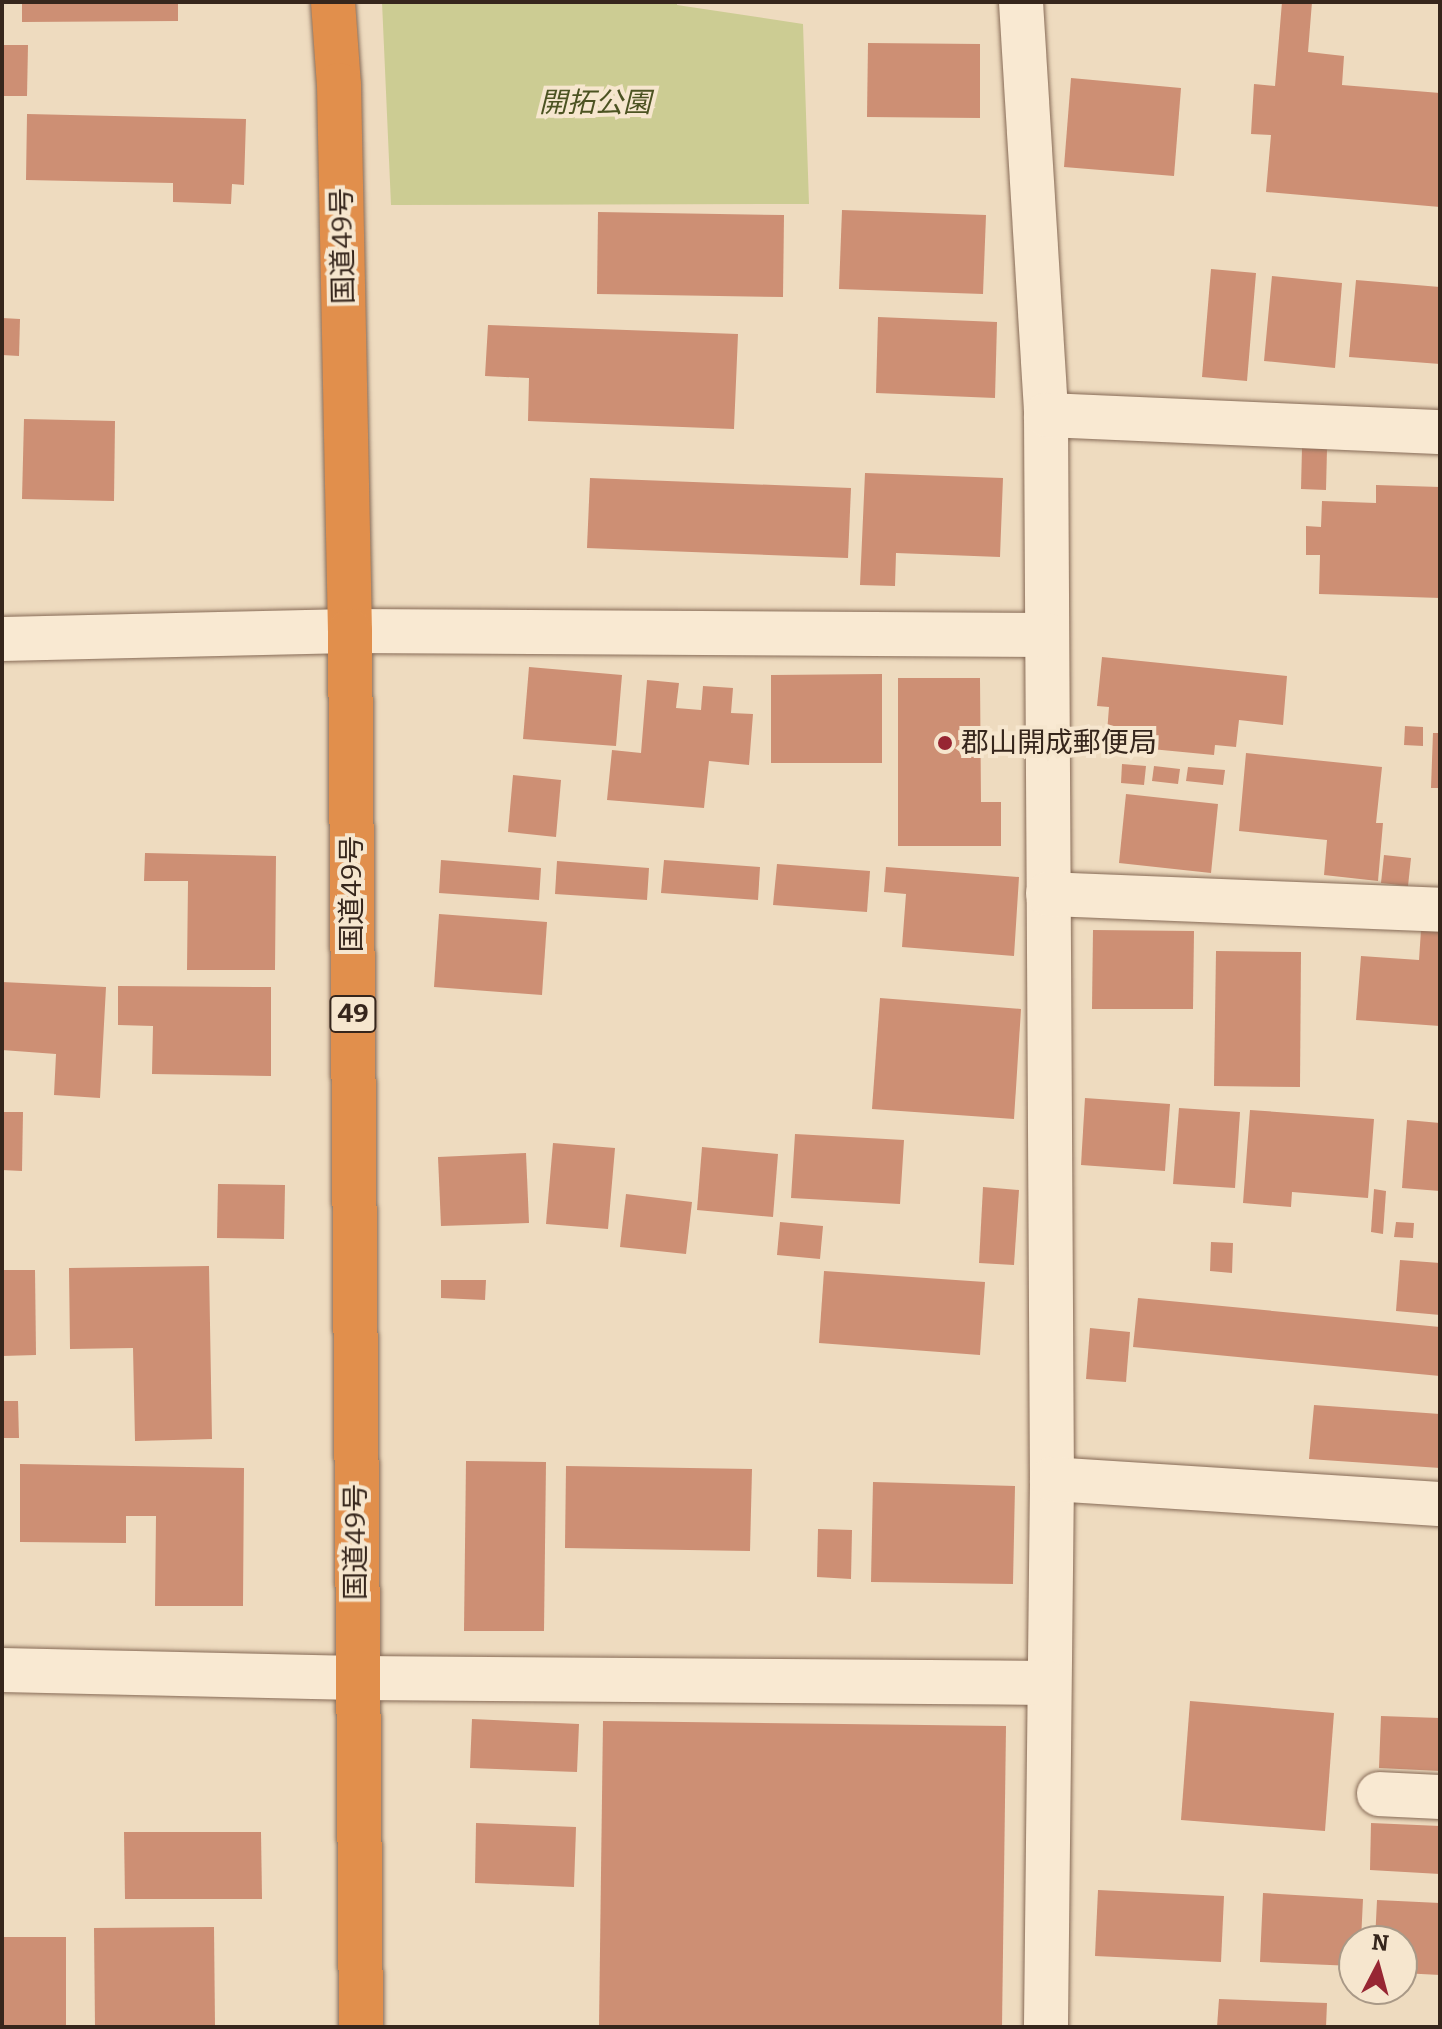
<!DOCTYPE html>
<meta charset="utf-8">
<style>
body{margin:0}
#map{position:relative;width:1442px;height:2029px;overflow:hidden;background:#eedbbf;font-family:Bitter,"Noto Sans JP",serif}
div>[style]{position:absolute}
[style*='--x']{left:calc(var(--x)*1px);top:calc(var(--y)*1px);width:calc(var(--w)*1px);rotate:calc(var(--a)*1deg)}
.green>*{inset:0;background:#cccc93}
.building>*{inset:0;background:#cd8f74}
.roads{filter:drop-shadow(0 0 2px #876b57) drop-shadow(0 0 2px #876b57)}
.minor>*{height:44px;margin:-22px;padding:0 22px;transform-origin:22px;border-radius:22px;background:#f9e9d2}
.highway>*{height:44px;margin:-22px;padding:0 22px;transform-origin:22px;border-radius:22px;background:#e18f4c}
.dots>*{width:22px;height:22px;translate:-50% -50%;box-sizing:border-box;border:4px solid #f6e6ce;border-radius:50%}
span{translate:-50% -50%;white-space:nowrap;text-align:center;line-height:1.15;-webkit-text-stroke:8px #f6e6ce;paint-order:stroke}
.shield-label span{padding:2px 6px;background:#f6e6ce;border:2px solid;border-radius:6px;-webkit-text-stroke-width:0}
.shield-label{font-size:26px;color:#36261c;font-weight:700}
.park-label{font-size:28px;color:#4c5322;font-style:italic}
.street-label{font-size:28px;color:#36261c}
.poi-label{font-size:28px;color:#36261c}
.left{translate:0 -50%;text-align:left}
.frame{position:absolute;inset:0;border:4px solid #36261c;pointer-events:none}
.north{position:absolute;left:1338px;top:1925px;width:80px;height:80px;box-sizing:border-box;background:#f6e6ce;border:2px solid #a99987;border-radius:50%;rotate:6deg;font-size:22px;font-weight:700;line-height:32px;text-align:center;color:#36261c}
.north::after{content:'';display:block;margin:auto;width:28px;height:36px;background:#972633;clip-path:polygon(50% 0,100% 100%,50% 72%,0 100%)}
</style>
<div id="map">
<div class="green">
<div style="clip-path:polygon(382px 2px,677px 2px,677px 5px,803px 24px,809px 204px,391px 205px)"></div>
</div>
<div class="building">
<div style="clip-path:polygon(22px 2px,178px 2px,178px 21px,22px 22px)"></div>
<div style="clip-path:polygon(1282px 2px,1312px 2px,1308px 52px,1344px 56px,1342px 85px,1440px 93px,1440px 207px,1266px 192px,1271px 135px,1251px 134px,1254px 84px,1275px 86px)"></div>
<div style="clip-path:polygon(868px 43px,980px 44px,980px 118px,867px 117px)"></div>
<div style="clip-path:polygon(2px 45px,28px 45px,27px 96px,2px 96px)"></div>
<div style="clip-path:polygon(1071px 78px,1181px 88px,1174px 176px,1064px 167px)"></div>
<div style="clip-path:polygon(27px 114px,246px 119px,244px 185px,232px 184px,231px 204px,173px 202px,173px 183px,26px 180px)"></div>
<div style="clip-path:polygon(842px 210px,986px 215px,983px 294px,839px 289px)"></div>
<div style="clip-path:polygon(598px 212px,784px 215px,783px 297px,597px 294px)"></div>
<div style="clip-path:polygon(1211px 269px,1256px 273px,1247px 381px,1202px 377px)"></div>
<div style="clip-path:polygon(1272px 276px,1342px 283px,1335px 368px,1264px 361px)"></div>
<div style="clip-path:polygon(1356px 280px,1440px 287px,1440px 364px,1349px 357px)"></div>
<div style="clip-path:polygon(878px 317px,997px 322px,995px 398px,876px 393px)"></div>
<div style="clip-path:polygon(2px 318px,20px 319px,19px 356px,2px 355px)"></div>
<div style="clip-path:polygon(488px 325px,738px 334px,734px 429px,528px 421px,529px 378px,485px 376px)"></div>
<div style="clip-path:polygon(24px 419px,115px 421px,114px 501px,22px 499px)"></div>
<div style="clip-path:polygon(1302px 448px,1327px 449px,1326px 490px,1301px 489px)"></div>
<div style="clip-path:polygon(865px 473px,1003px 478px,1000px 557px,896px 553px,895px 586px,860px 585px)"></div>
<div style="clip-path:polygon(590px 478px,851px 488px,848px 558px,587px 548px)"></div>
<div style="clip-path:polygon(1376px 485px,1440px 487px,1440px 598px,1319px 594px,1320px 555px,1306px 555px,1306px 526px,1321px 527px,1322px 501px,1376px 503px)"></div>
<div style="clip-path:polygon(1102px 657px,1287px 676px,1283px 725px,1239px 720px,1236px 747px,1215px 745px,1214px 755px,1120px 746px,1121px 735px,1107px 733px,1109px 707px,1097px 706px)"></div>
<div style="clip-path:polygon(529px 667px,622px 675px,616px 746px,523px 739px)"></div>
<div style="clip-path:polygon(882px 674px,882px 763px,771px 763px,771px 675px)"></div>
<div style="clip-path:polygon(898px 678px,980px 678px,981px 802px,1001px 802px,1001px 846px,898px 846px)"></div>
<div style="clip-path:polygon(647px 680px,679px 683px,676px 708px,701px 710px,703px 686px,733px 688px,731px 713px,753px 714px,749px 765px,709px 761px,704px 808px,607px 800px,612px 750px,641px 753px)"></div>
<div style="clip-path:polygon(1405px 726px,1423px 727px,1423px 746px,1404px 745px)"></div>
<div style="clip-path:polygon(1433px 733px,1440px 733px,1440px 788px,1431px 788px)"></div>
<div style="clip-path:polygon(1246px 753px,1382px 767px,1376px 823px,1383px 823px,1378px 881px,1324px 875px,1327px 840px,1239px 831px)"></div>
<div style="clip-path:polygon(1122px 764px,1146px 766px,1144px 785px,1121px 783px)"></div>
<div style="clip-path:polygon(1154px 766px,1180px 769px,1178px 784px,1152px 781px)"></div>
<div style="clip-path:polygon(1188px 767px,1225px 770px,1223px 785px,1186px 781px)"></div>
<div style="clip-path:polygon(513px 775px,561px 780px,556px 837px,508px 832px)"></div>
<div style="clip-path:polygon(1126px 794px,1218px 804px,1211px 873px,1119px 863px)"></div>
<div style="clip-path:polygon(145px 853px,276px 856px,275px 970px,187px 970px,188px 881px,144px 881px)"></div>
<div style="clip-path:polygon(1384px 855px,1411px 858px,1408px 886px,1381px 883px)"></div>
<div style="clip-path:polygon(441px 860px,541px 868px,539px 900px,439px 893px)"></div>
<div style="clip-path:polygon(664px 860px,760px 867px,758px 900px,661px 893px)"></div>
<div style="clip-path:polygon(557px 861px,649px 868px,647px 900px,555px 894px)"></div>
<div style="clip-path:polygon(777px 864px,870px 871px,867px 912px,773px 905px)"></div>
<div style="clip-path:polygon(886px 867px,1019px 877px,1014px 956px,902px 947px,906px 894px,884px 892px)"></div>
<div style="clip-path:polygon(439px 914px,547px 922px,542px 995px,434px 987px)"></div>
<div style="clip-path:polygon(1093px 930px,1194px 931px,1193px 1009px,1092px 1009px)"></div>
<div style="clip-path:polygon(1421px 930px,1440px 931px,1440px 1026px,1356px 1020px,1361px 956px,1419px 960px)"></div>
<div style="clip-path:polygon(1216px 951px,1301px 952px,1300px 1087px,1214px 1086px)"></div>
<div style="clip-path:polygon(2px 982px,106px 987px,100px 1098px,54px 1095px,56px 1054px,2px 1050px)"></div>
<div style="clip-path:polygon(118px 986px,271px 987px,271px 1076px,152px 1074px,153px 1026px,118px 1025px)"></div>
<div style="clip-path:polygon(880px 998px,1021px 1009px,1014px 1119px,872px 1109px)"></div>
<div style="clip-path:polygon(1085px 1098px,1170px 1104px,1165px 1171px,1081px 1165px)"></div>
<div style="clip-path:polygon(1179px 1108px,1240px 1112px,1235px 1188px,1173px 1184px)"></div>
<div style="clip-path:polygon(1250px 1110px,1374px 1119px,1368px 1198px,1292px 1192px,1291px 1207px,1243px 1203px)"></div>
<div style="clip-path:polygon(2px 1112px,23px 1112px,22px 1171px,2px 1170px)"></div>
<div style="clip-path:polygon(1407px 1120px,1440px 1123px,1440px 1191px,1402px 1188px)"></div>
<div style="clip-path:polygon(795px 1134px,904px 1140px,900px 1204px,791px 1198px)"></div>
<div style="clip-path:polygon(553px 1143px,615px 1148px,608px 1229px,546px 1224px)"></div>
<div style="clip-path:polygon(702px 1147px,778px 1154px,773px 1217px,697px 1210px)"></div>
<div style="clip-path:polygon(526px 1153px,529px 1223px,441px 1226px,438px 1157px)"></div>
<div style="clip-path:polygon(218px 1184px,285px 1185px,284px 1239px,217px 1238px)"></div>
<div style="clip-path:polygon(983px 1187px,1019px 1190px,1014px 1265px,979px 1263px)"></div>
<div style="clip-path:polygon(1374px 1189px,1386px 1191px,1383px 1234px,1371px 1232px)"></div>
<div style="clip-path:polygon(626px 1194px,692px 1202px,686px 1254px,620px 1247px)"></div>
<div style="clip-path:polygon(780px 1222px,823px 1226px,820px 1259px,777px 1255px)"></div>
<div style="clip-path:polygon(1396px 1222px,1414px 1223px,1413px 1238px,1394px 1237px)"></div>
<div style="clip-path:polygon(1211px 1242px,1233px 1243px,1232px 1273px,1210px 1271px)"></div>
<div style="clip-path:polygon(1400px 1260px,1440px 1263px,1440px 1315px,1396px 1311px)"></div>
<div style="clip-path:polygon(209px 1266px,212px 1439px,135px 1441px,133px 1348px,70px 1349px,69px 1268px)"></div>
<div style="clip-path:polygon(2px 1270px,35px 1270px,36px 1355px,2px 1356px)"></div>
<div style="clip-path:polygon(824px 1271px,985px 1282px,980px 1355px,819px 1343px)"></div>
<div style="clip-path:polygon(441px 1280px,486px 1280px,485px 1300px,441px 1298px)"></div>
<div style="clip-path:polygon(1138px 1298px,1440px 1327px,1440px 1376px,1133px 1347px)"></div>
<div style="clip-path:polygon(1090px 1328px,1130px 1332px,1126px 1382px,1086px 1379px)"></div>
<div style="clip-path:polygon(2px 1401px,18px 1401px,19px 1438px,2px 1438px)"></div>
<div style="clip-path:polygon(1314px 1405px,1440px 1414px,1440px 1468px,1309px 1459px)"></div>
<div style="clip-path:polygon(466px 1461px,546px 1462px,544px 1631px,464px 1631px)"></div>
<div style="clip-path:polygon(20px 1464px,244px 1468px,243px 1606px,155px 1606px,156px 1516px,126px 1516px,126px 1543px,20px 1542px)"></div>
<div style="clip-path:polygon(566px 1466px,752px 1469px,750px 1551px,565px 1548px)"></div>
<div style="clip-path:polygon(873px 1482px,1015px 1486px,1013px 1584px,871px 1582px)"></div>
<div style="clip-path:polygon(818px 1529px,852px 1530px,851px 1579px,817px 1577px)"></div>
<div style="clip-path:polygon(1190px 1701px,1334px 1713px,1325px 1831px,1181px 1820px)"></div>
<div style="clip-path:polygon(1381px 1716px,1440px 1718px,1440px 1771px,1379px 1768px)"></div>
<div style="clip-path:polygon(472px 1719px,579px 1724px,577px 1772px,470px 1768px)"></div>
<div style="clip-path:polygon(603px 1721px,1006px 1726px,1002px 2027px,599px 2027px)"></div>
<div style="clip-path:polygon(476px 1823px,576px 1827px,574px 1887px,475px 1883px)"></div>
<div style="clip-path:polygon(1371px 1823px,1440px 1826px,1440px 1874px,1370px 1870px)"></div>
<div style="clip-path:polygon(124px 1832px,261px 1832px,262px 1899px,125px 1899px)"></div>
<div style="clip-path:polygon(1098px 1890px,1224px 1896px,1221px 1962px,1095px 1956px)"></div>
<div style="clip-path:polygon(1263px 1893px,1363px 1899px,1361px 1941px,1354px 1941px,1354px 1966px,1260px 1962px)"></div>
<div style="clip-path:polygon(1377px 1900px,1440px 1903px,1440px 1975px,1402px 1973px,1402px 1941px,1375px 1941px)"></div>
<div style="clip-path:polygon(214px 1927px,215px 2027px,95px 2027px,94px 1928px)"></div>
<div style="clip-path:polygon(2px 1937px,66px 1937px,66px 2027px,2px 2027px)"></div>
<div style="clip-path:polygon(1219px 1999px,1327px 2003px,1326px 2027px,1217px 2027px)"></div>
</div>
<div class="roads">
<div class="minor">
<div style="--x:1021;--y:2;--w:414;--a:86.5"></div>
<div style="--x:1046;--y:415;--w:1064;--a:89.68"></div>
<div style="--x:1052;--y:1479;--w:548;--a:90.63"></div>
<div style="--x:1046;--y:415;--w:394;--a:2.5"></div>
<div style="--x:2;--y:639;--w:348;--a:-1.3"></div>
<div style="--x:350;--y:631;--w:697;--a:0.33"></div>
<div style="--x:1048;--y:894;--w:392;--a:2.3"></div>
<div style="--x:1052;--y:1479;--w:389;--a:3.7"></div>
<div style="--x:2;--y:1670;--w:355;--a:1.3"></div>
<div style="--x:357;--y:1678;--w:691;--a:0.41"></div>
<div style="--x:1379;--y:1794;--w:61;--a:2.8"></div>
</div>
<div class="highway">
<div style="--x:333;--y:2;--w:83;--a:85.9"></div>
<div style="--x:339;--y:85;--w:546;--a:88.85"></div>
<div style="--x:350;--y:631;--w:1396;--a:89.55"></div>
</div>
</div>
<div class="dots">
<div style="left:945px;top:743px;background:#972633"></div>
</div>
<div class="shield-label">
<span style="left:353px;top:1014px">49</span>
</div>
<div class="park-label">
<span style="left:595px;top:103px">開拓公園</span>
</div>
<div class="street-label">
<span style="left:343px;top:246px;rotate:-91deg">国道49号</span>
<span style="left:352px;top:894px;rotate:-90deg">国道49号</span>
<span style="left:356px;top:1542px;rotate:-90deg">国道49号</span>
</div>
<div class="poi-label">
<span class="left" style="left:961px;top:743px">郡山開成郵便局</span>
</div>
<div class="frame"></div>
<div class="north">N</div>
</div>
